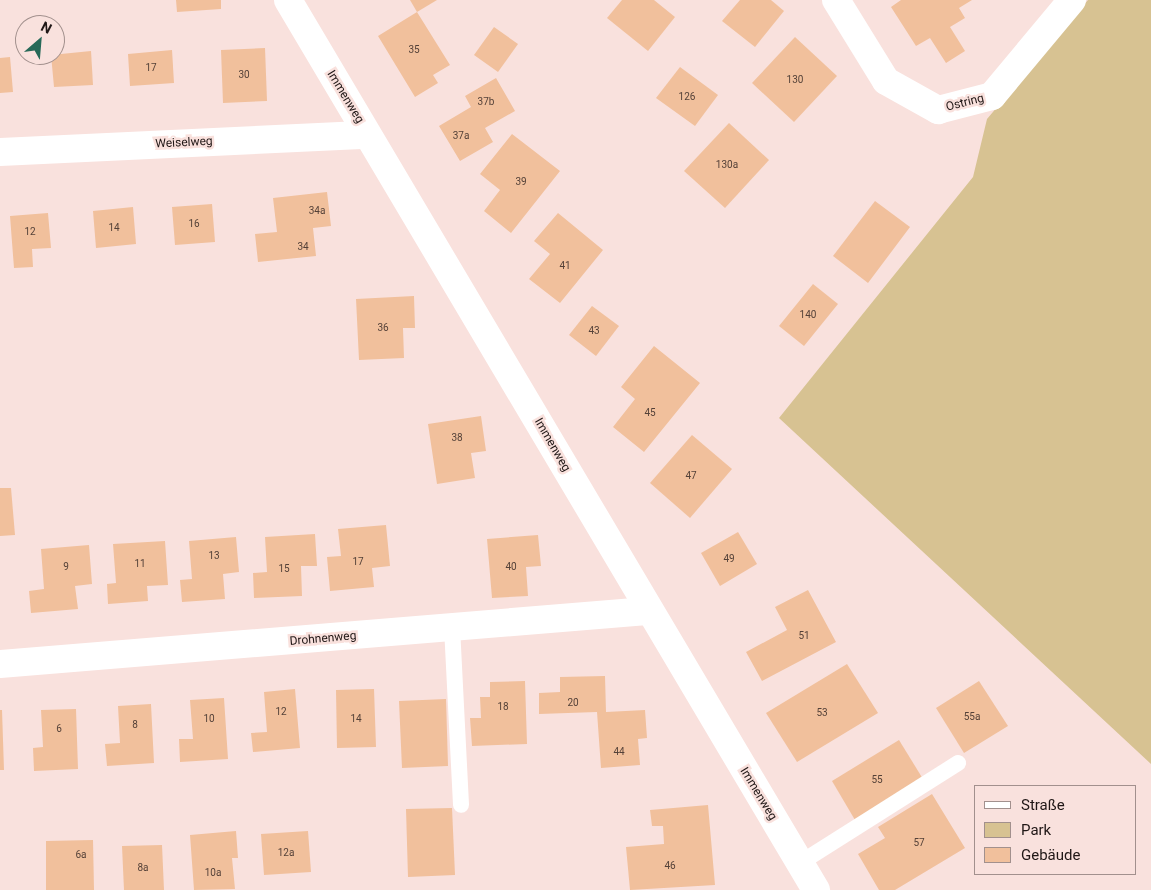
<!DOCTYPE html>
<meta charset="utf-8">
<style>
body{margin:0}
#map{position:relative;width:1151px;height:890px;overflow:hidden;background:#f9e1dd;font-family:Roboto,sans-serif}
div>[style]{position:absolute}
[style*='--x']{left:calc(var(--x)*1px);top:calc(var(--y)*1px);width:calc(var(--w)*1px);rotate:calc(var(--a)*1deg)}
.green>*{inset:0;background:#d7c292}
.building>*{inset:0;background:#f1c09c}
.lane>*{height:16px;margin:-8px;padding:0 8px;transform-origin:8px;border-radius:8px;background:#fff}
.street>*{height:28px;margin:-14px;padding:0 14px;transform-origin:14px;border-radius:14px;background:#fff}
span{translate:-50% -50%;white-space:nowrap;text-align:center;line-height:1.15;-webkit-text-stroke:5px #f9e1dd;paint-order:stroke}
.number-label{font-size:10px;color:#544138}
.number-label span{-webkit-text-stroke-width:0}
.street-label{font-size:12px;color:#201716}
.legend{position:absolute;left:974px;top:785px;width:162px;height:90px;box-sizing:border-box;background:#f9e1dd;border:1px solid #a2908d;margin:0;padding:6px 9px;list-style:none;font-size:15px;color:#201716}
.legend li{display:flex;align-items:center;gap:10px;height:25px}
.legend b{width:25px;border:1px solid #a2908d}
.north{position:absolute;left:15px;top:15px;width:50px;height:50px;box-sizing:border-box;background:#f9e1dd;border:1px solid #a2908d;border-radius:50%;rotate:27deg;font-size:14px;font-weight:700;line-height:20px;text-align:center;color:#201716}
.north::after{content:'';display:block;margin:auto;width:18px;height:22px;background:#276958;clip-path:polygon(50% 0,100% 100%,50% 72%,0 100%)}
</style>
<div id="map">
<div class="green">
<div style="clip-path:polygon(1088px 0,1151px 0,1151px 764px,779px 418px,973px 177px,987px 119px)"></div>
</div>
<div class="building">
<div style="clip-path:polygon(176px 0,221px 0,221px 9px,177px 12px)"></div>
<div style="clip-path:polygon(410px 0,437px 0,417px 12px)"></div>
<div style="clip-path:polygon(622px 0,654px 0,675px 17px,648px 51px,607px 18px)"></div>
<div style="clip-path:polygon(740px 0,771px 0,784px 11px,755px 47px,722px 21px)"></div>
<div style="clip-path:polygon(901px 0,972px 0,959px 8px,965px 18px,950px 27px,965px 51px,946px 63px,930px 38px,916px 46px,891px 7px)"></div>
<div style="clip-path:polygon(417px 12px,450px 65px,433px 75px,438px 83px,415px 97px,378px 36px)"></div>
<div style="clip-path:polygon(494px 27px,518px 44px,498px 72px,474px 55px)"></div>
<div style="clip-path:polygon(795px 37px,837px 76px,794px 122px,752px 83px)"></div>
<div style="clip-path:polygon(265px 48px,267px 101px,223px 103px,221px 50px)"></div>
<div style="clip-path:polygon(172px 50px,174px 83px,130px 86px,128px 54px)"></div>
<div style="clip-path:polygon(91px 51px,93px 85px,54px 87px,51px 55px)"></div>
<div style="clip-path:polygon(10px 57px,13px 92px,0 93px,0 58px)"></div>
<div style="clip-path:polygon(680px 67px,718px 95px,695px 126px,656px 98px)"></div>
<div style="clip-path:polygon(496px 78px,515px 111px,485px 128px,493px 142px,460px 161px,439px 126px,471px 107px,465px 96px)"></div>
<div style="clip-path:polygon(729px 123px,769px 160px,725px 208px,684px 171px)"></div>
<div style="clip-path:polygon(512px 134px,560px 171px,511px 233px,484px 211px,500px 190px,480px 174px)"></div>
<div style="clip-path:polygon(327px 192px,331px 226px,313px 228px,316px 256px,258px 262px,255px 234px,277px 232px,273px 198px)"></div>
<div style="clip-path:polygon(875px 201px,910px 227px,868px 283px,833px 256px)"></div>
<div style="clip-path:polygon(212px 204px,215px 242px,175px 245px,172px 207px)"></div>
<div style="clip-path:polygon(133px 207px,136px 244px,96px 248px,93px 211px)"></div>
<div style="clip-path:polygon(48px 213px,51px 248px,32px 249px,33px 267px,14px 268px,10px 216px)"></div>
<div style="clip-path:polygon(558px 213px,603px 250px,560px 303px,529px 279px,550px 254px,534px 241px)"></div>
<div style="clip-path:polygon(813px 284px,838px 304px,804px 346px,779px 326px)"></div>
<div style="clip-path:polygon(414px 296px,415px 328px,403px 328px,404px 358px,359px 360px,356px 299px)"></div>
<div style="clip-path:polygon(592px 306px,619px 326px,596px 356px,569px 335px)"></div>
<div style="clip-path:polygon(654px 346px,700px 383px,644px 452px,613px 427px,635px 399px,621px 387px)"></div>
<div style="clip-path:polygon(481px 416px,486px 451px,471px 453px,475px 478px,437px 484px,428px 424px)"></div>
<div style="clip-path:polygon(692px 435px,732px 469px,690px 518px,650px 483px)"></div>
<div style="clip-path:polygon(0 488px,11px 488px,15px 535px,0 536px)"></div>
<div style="clip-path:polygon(386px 525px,390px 566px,372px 568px,374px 587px,330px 591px,327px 557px,341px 556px,338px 529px)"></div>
<div style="clip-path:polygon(738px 532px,757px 564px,720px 586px,701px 553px)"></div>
<div style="clip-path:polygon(315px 534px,317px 566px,301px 566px,302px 596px,254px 598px,253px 573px,267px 572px,265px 537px)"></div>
<div style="clip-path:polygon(538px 535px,541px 566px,526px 567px,528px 596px,492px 598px,487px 539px)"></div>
<div style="clip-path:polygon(236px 537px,239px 572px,223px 574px,225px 599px,182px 602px,180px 580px,192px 579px,189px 541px)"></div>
<div style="clip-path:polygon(165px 541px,168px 585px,147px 586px,148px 601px,108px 604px,107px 584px,116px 583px,113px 544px)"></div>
<div style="clip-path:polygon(89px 545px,92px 584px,75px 586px,78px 609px,31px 613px,29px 591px,44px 589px,41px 549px)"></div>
<div style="clip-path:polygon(808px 590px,836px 642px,762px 681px,746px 652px,787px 630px,775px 607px)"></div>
<div style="clip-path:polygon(847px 664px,878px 713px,797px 762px,766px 713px)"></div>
<div style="clip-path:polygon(605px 676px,606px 712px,645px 710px,647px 738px,638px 739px,640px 765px,601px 768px,597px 712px,539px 714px,539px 693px,560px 692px,560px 677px)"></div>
<div style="clip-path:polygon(525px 681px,527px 744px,472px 746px,470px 718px,481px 718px,480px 697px,490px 697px,490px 682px)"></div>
<div style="clip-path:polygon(979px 681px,1008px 726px,964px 753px,936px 708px)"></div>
<div style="clip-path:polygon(295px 689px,300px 748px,253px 752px,251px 733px,267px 732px,264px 692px)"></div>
<div style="clip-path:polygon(374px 689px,376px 747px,337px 748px,336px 690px)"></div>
<div style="clip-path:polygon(224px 698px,228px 759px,180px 762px,179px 739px,193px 739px,190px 700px)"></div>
<div style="clip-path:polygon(446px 699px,448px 766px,402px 768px,399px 701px)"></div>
<div style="clip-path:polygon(151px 704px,154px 763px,107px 766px,105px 744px,120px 743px,118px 706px)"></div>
<div style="clip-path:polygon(76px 709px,78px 769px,34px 771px,33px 748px,43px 747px,41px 710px)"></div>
<div style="clip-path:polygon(0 710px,2px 710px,4px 770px,0 770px)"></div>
<div style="clip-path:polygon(899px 740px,923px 779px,855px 820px,832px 781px)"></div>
<div style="clip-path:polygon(932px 794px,965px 848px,895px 890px,879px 890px,858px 854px,885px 838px,878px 827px)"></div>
<div style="clip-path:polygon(708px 805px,715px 885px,630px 890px,626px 847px,664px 844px,663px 826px,652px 826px,650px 810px)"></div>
<div style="clip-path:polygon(452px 808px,455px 875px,408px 877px,406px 809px)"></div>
<div style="clip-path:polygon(236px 831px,238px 858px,232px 858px,235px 889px,194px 890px,190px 835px)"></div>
<div style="clip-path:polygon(308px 831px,311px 872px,264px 875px,261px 834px)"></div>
<div style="clip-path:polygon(93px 840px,94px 890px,46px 890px,46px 841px)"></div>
<div style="clip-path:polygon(162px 845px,164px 890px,124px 890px,122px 846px)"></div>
</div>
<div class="lane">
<div style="--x:452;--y:627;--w:178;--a:87.1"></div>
<div style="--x:800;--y:863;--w:187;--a:-32.3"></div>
</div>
<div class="street">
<div style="--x:288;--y:0;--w:1035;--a:59.32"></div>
<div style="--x:836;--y:0;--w:95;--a:58.3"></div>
<div style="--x:886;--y:81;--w:60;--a:29.1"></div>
<div style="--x:938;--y:110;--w:56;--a:-14.5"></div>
<div style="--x:992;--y:96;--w:125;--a:-50.2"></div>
<div style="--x:0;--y:152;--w:367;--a:-2.7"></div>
<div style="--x:0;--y:664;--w:649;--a:-4.68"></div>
</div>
<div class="number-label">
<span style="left:414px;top:50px">35</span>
<span style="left:151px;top:68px">17</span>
<span style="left:244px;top:75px">30</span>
<span style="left:795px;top:80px">130</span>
<span style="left:687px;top:97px">126</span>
<span style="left:486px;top:102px">37b</span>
<span style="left:461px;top:136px">37a</span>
<span style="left:727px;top:165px">130a</span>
<span style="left:521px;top:182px">39</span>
<span style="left:317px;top:211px">34a</span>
<span style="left:194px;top:224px">16</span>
<span style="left:114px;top:228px">14</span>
<span style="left:30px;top:232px">12</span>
<span style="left:303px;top:247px">34</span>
<span style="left:565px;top:266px">41</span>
<span style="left:808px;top:315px">140</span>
<span style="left:383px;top:328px">36</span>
<span style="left:594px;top:331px">43</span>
<span style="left:650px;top:413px">45</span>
<span style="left:457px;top:438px">38</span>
<span style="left:691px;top:476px">47</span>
<span style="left:214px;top:556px">13</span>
<span style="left:729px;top:559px">49</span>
<span style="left:358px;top:562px">17</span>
<span style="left:140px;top:564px">11</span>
<span style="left:66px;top:567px">9</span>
<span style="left:511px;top:567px">40</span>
<span style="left:284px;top:569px">15</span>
<span style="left:804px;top:636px">51</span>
<span style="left:573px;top:703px">20</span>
<span style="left:503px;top:707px">18</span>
<span style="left:281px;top:712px">12</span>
<span style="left:822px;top:713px">53</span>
<span style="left:972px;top:717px">55a</span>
<span style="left:209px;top:719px">10</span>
<span style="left:356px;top:719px">14</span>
<span style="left:135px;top:725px">8</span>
<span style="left:59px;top:729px">6</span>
<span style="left:619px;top:752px">44</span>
<span style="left:877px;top:780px">55</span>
<span style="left:919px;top:843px">57</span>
<span style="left:286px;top:853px">12a</span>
<span style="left:81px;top:855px">6a</span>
<span style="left:670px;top:866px">46</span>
<span style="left:143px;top:868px">8a</span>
<span style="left:213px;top:873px">10a</span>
</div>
<div class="street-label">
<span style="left:345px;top:97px;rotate:59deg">Immenweg</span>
<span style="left:965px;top:103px;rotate:-14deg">Ostring</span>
<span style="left:184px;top:143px;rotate:-3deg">Weiselweg</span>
<span style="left:552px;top:445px;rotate:60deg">Immenweg</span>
<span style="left:323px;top:639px;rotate:-5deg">Drohnenweg</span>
<span style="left:758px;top:794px;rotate:59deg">Immenweg</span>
</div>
<ul class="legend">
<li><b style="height:6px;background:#fff"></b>Straße</li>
<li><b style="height:14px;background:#d7c292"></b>Park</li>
<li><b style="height:14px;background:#f1c09c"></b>Gebäude</li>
</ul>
<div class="north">N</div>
</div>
